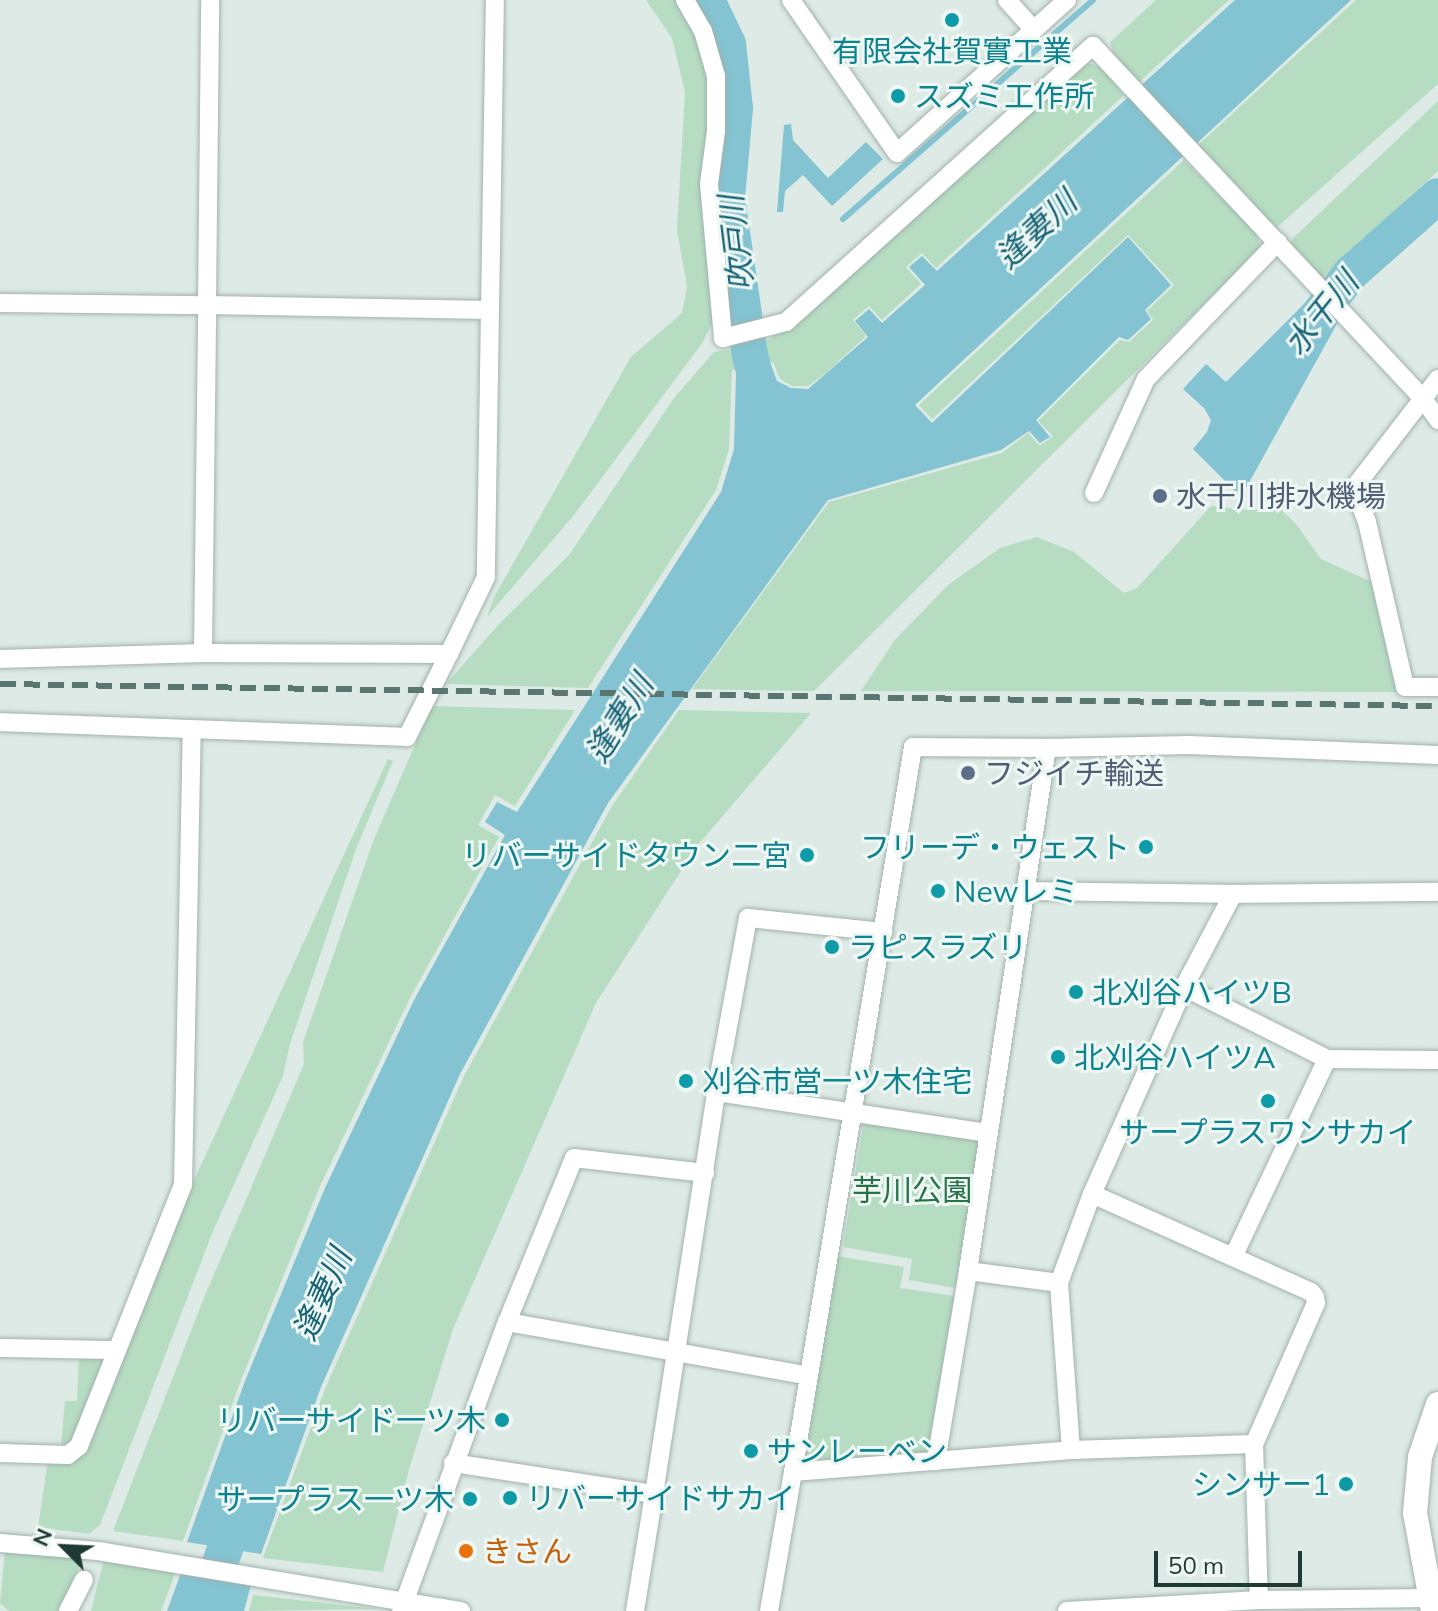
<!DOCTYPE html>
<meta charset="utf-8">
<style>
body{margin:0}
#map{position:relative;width:1438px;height:1611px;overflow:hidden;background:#deeae5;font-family:Mulish,"Noto Sans JP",sans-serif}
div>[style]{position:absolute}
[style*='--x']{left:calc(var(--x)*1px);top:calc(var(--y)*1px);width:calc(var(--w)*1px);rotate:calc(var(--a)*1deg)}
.green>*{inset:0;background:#b6ddc2}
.water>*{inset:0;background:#83c3d2}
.stream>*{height:6px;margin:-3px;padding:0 3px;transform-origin:3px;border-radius:3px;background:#83c3d2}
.river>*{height:36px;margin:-18px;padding:0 18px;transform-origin:18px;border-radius:18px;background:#83c3d2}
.roads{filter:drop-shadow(0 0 2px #a1b2ac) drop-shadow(0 0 2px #a1b2ac)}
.street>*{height:18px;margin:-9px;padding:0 9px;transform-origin:9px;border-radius:9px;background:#fff}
.secondary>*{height:24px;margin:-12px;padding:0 12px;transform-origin:12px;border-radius:12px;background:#fff}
.rail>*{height:6px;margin-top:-3px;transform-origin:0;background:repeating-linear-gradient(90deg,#597670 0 16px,transparent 0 24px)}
.dots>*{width:22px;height:22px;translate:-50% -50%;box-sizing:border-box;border:4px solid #eef7f3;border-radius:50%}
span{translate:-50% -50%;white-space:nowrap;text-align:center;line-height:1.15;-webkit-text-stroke:6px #eef7f3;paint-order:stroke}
.culture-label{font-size:30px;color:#0d838f}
.left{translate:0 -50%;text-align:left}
.right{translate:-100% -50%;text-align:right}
.service-label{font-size:30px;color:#4e5e75}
.park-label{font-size:30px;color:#287248}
.food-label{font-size:30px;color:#c56008}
.water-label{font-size:32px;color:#186478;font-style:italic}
.north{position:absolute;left:24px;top:1507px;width:80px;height:80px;-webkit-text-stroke:6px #eef7f3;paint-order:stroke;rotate:294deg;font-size:22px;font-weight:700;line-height:32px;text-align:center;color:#1f3a34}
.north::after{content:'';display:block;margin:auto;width:28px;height:36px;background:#1f3a34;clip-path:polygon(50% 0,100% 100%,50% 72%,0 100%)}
.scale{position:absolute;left:1154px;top:1551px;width:148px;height:36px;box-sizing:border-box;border:4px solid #1f3a34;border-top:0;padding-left:10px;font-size:24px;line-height:28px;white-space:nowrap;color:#1f3a34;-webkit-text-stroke:6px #eef7f3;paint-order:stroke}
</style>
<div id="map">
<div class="green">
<div style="clip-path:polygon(646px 0,680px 0,698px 32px,711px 77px,714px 319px,703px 342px,574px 515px,487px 617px,494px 597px,631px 357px,682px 313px,687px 287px,677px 230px,685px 92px,672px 38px)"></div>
<div style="clip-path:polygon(1156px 0,1229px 0,1139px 82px,1114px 56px,1110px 42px)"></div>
<div style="clip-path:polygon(1356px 0,1438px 0,1438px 84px,1275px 229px,1196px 147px)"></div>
<div style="clip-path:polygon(1086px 62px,1100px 67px,1124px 95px,936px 268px,922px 253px,906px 267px,921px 284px,882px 320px,869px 306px,853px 320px,866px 336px,826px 373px,808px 386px,792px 386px,780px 379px,773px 362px,765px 365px,763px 343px,790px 327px)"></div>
<div style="clip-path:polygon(1438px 101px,1438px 171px,1322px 278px,1291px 249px,1291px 240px)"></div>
<div style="clip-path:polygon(1184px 160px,1255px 232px,1261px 247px,814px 691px,692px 689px,829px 502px,1002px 453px,1028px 433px,1040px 446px,1053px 436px,1038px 421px,1120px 340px,1129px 342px,1153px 320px,1147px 311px,1174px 285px,1128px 235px,932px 419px,919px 405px)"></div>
<div style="clip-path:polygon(735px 349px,739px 369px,732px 370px,729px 449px,716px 490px,588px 688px,446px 684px,499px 624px,569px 555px,674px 398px,714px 352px)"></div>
<div style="clip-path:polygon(1211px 506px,1248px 510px,1278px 507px,1296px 524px,1321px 559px,1374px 583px,1400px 692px,861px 691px,894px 641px,948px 585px,1000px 548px,1037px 537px,1074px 552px,1124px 593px,1137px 588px)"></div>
<div style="clip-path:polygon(432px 706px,575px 710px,515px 806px,495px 795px,478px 825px,499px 837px,410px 998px,320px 1186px,241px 1380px,183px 1541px,113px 1531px,203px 1300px,304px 1064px,303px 1042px,374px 839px)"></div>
<div style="clip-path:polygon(679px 710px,811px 713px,697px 846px,596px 1003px,453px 1329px,410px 1466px,383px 1572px,263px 1558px,325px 1389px,464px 1076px,612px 806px)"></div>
<div style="clip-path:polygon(388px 759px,393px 761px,356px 849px,290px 1044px,283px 1076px,213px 1231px,100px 1525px,89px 1534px,38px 1527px,48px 1460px,71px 1463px,83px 1454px,190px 1189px)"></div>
<div style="clip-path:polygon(865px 1115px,981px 1132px,955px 1288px,909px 1280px,912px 1259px,843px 1247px)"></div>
<div style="clip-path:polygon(837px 1256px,904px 1267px,900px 1288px,955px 1296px,928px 1452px,805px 1461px)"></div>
<div style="clip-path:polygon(79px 1355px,107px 1355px,75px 1445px,61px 1444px,65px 1401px,77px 1401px)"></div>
<div style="clip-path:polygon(5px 1550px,86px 1554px,57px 1611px,9px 1611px,0 1603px)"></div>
<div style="clip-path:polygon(104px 1559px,176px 1571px,161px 1611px,91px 1611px)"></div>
<div style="clip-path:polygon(253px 1595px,377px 1609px,249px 1611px)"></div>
</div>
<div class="water">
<div style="clip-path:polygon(1235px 0,1351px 0,915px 405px,932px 423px,1128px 237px,1171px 285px,1145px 310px,1151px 319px,1128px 340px,1119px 337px,1036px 420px,1050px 437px,1040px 443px,1029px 431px,1001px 450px,828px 500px,608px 803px,460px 1074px,321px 1387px,261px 1554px,187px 1542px,245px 1381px,325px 1188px,414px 1000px,505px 835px,485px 822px,497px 802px,517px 812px,721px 492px,734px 449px,736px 374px,744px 372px,740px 349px,760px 344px,763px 367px,771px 365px,777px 381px,791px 388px,808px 389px,868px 337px,855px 321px,869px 309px,882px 323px,925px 285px,909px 267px,922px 256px,937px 271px)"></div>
<div style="clip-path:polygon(791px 124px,793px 140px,828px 178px,866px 142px,883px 159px,832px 206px,803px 175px,785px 191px,783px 212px,777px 212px,784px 125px)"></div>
<div style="clip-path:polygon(1313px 295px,1338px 322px,1241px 497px,1193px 449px,1207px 432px,1211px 420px,1204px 408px,1183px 389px,1206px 364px,1226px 382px)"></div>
<div style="clip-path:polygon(182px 1570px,252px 1581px,244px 1611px,167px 1611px)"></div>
</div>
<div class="stream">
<div style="--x:843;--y:219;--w:332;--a:-41.2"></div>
</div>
<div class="river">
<div style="--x:707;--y:0;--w:49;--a:64.5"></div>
<div style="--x:728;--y:44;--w:64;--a:83.8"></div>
<div style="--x:735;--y:108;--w:90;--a:95.1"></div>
<div style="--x:727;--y:198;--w:159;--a:81.7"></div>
<div style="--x:750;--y:355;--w:42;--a:76.3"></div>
<div style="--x:1305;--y:332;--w:75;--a:-52.1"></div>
<div style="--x:1351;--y:273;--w:116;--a:-41.5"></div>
<div style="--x:204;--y:1611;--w:116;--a:-71.4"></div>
</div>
<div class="roads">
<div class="street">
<div style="--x:685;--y:0;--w:36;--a:60"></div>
<div style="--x:703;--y:31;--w:47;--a:73.9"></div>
<div style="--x:716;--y:76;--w:55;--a:90"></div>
<div style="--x:716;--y:131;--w:53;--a:97.5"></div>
<div style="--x:709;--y:184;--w:155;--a:84.8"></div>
<div style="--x:723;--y:338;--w:65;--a:-14.3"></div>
<div style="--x:786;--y:322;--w:413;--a:-42"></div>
<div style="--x:1093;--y:46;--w:483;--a:46.9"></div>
<div style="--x:1423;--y:399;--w:26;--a:54"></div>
<div style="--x:791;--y:0;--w:186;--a:55.3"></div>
<div style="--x:897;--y:153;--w:229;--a:-42"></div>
<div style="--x:1007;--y:0;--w:40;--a:48"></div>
<div style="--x:0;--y:303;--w:207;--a:0.6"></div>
<div style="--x:207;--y:305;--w:283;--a:1"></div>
<div style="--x:490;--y:310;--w:267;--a:90.9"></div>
<div style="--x:486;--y:577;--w:85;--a:115.7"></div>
<div style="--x:449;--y:654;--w:246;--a:-179.8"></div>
<div style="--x:203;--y:653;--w:348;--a:-89.3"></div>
<div style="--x:207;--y:305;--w:305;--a:-89.4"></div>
<div style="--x:490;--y:310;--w:310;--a:-89.1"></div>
<div style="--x:1438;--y:379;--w:138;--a:127.6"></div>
<div style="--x:1354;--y:488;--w:36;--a:69"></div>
<div style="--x:1367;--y:522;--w:169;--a:77"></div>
<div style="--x:1405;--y:687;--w:33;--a:0"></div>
<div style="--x:1094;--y:493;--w:125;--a:-65.5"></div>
<div style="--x:1146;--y:379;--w:190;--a:-46.1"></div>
<div style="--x:0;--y:659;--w:203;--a:-1.7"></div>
<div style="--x:0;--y:722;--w:407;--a:2.1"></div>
<div style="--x:407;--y:737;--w:93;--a:-63.2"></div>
<div style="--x:1047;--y:748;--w:142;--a:-1.2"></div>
<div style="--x:1189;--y:745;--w:249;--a:2.3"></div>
<div style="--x:1028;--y:891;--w:205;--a:0.8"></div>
<div style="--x:1184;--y:987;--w:160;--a:26.7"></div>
<div style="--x:1327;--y:1059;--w:111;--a:0.5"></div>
<div style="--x:716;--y:1092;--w:275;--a:8.6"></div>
<div style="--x:1092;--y:1194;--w:240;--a:24.1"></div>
<div style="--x:1311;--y:1292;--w:6;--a:51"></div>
<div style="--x:1315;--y:1297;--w:6;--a:81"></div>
<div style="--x:1316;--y:1303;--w:154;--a:113.7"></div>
<div style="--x:1254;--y:1444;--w:156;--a:88.2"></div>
<div style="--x:1233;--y:1257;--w:219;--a:-64.6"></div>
<div style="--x:1059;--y:1283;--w:167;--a:85.9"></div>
<div style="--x:507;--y:1322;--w:304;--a:10.1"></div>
<div style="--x:0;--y:1348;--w:115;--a:1"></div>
<div style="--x:0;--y:1453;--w:68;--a:1.7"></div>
<div style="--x:68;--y:1455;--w:14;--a:-39"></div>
<div style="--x:79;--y:1446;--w:281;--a:-68.3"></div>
<div style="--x:183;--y:1185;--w:453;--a:-88.9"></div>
<div style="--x:936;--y:1461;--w:193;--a:-80.4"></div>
<div style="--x:968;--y:1271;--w:92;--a:7.5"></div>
<div style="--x:1059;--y:1283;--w:95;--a:-69.7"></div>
<div style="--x:1092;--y:1194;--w:227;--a:-66"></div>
<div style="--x:1184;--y:987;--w:105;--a:-62.2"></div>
<div style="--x:1233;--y:894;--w:205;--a:-0.6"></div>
<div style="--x:453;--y:1463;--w:203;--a:8.8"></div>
<div style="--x:654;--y:1494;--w:407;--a:-81.2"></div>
<div style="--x:716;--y:1092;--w:177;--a:-79.6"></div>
<div style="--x:748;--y:918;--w:136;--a:5.9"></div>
<div style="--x:793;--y:1472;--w:735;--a:-80.6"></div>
<div style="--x:913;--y:747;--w:134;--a:0.4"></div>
<div style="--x:1047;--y:748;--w:529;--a:98.59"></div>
<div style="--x:0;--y:1543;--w:98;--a:4.7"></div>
<div style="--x:98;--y:1551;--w:368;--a:9.4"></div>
<div style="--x:68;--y:1611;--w:35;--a:-63"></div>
<div style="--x:401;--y:1611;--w:308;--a:-69.9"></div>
<div style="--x:507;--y:1322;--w:177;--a:-67.8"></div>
<div style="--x:574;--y:1158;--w:132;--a:6.5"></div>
<div style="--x:635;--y:1611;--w:119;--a:-80.8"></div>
<div style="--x:769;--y:1611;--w:141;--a:-80.2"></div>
<div style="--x:793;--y:1472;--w:279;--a:-4.5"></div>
<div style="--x:1071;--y:1450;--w:183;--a:-1.9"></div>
<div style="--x:1067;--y:1611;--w:192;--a:-3.3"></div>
<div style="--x:1259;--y:1600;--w:170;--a:-0.7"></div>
</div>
<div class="secondary">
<div style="--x:1433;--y:1611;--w:100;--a:-100.4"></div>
<div style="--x:1415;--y:1513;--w:56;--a:-84.9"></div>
<div style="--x:1420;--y:1457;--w:56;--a:-71.2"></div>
</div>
</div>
<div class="rail">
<div style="--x:0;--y:684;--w:1438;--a:0.88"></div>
</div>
<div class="dots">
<div style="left:952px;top:20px;background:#0f9aa8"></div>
<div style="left:898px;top:96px;background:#0f9aa8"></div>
<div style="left:1160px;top:496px;background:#5c6f8a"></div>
<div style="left:968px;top:773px;background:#5c6f8a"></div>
<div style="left:1146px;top:847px;background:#0f9aa8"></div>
<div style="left:807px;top:855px;background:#0f9aa8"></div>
<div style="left:938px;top:891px;background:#0f9aa8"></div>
<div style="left:832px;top:947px;background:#0f9aa8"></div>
<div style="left:1076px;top:992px;background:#0f9aa8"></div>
<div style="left:1058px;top:1057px;background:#0f9aa8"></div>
<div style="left:686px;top:1081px;background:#0f9aa8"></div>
<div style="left:1268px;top:1101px;background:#0f9aa8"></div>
<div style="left:502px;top:1420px;background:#0f9aa8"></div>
<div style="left:751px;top:1451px;background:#0f9aa8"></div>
<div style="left:1346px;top:1484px;background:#0f9aa8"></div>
<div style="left:510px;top:1498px;background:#0f9aa8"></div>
<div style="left:470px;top:1499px;background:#0f9aa8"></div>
<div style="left:466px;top:1551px;background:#e8710a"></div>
</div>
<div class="culture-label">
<span style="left:952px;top:51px">有限会社賀實工業</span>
<span class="left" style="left:914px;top:96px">スズミ工作所</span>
<span class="right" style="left:1130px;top:847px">フリーデ・ウェスト</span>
<span class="right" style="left:791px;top:855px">リバーサイドタウン二宮</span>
<span class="left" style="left:954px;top:891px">Newレミ</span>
<span class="left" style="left:848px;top:947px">ラピスラズリ</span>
<span class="left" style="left:1092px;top:992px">北刈谷ハイツB</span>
<span class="left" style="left:1074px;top:1057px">北刈谷ハイツA</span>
<span class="left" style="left:702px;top:1081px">刈谷市営一ツ木住宅</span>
<span style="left:1268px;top:1132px">サープラスワンサカイ</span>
<span class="right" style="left:486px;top:1420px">リバーサイド一ツ木</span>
<span class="left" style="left:767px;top:1451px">サンレーベン</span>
<span class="right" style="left:1330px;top:1484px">シンサー1</span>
<span class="left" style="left:526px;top:1498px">リバーサイドサカイ</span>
<span class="right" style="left:454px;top:1499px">サープラス一ツ木</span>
</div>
<div class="service-label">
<span class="left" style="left:1176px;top:496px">水干川排水機場</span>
<span class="left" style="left:984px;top:773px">フジイチ輸送</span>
</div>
<div class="park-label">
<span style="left:912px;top:1190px">芋川公園</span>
</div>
<div class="food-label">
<span class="left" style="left:482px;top:1551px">きさん</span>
</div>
<div class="water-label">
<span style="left:1036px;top:229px;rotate:-43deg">逢妻川</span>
<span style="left:736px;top:243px;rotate:-97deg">吹戸川</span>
<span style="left:1321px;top:313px;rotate:-51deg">水干川</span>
<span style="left:619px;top:718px;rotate:-58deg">逢妻川</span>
<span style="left:322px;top:1294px;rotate:-66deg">逢妻川</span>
</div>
<div class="north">N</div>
<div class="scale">50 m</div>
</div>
